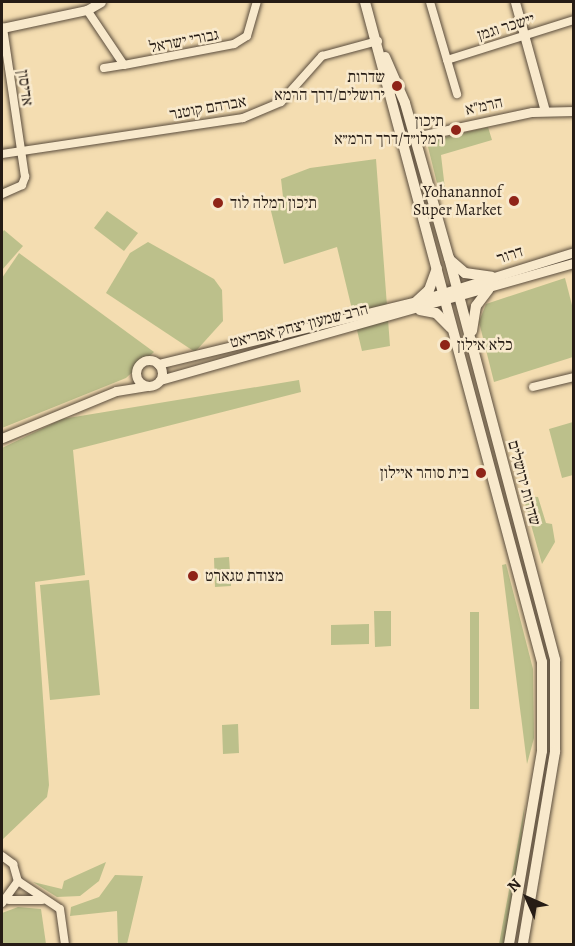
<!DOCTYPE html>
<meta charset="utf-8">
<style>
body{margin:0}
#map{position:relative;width:575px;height:946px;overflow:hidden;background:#f4ddb1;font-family:Alegreya,"Frank Ruhl Libre",serif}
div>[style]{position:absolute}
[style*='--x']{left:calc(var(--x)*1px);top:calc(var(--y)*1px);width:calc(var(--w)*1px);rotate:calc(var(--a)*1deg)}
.green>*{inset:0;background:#bcc08b}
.roads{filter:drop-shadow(0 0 2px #5a4c3c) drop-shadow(0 0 2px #5a4c3c)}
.minor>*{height:8px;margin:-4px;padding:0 4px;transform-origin:4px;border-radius:4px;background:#f8e9cc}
.tertiary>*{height:9px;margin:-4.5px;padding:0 4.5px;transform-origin:4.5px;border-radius:4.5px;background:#f8e9cc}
.tertiary>.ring{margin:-4.5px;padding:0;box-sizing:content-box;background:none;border:9px solid #f8e9cc;border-radius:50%}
.secondary>*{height:10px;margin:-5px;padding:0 5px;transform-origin:5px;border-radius:5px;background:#f8e9cc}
.dots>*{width:16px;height:16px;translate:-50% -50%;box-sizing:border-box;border:3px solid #f8e9cc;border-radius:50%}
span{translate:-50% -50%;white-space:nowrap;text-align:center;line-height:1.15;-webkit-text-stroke:5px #f8e9cc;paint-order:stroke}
.street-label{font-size:16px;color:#261c15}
.poi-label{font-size:16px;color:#261c15}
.right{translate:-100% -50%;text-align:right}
.left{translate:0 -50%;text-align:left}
.frame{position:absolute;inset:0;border:3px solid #261c15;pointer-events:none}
.north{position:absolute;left:497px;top:868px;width:60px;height:60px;-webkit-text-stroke:4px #f8e9cc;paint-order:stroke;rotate:315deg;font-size:16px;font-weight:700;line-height:24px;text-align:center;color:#261c15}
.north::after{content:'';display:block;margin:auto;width:21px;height:27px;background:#261c15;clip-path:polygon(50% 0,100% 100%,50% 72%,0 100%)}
</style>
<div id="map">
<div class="green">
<div style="clip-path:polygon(488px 127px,492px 140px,441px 155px,445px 189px,439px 191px,428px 147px,432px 140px)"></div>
<div style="clip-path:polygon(376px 159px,390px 346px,362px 351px,337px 247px,284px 264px,269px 203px,283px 197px,281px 179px,310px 168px)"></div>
<div style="clip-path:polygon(107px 211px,138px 233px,124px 251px,94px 228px)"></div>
<div style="clip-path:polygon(4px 230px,23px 246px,2px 270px,2px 233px)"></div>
<div style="clip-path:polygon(148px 242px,214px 279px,222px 290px,223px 321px,195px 352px,106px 293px,130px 253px)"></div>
<div style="clip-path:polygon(19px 253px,154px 352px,126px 378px,2px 428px,2px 278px)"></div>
<div style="clip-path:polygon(565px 278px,573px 309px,573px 357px,494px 382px,479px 322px,486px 304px)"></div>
<div style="clip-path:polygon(299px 380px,301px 392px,73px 450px,85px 575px,35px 582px,49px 785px,47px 797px,2px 840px,2px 448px,62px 419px)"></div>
<div style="clip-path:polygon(573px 422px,573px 475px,562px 478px,549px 429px)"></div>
<div style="clip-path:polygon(523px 496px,538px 497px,546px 523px,552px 524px,555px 542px,542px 564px)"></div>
<div style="clip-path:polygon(229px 557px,231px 586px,215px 587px,214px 558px)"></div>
<div style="clip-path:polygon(506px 564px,533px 669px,534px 738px,527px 764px,502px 565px)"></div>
<div style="clip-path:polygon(89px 580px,100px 695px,50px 700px,40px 585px)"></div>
<div style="clip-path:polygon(374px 611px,391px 611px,391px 646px,375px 647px)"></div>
<div style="clip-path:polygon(470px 612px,479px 612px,479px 709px,470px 709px)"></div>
<div style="clip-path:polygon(369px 624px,369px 644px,331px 645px,331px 625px)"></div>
<div style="clip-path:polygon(238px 724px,239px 753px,223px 754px,222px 725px)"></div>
<div style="clip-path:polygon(525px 804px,515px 901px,505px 944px,499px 944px)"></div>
<div style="clip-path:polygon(106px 862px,99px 881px,80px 896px,57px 897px,33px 882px,62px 889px,64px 881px)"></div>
<div style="clip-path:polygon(115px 875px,143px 876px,127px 944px,118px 944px,117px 911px,70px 916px,71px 907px,99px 897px)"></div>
<div style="clip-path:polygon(18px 907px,41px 909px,46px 944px,2px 944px,2px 913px)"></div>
</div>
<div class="roads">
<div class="minor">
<div style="--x:430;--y:2;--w:96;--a:73.6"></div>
<div style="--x:87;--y:10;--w:66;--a:56.1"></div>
<div style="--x:124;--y:65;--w:112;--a:-10.8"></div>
<div style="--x:234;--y:44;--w:15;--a:-32"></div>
<div style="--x:247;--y:36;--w:35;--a:-74"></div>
<div style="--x:447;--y:60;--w:133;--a:-17.5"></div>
<div style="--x:104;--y:68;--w:20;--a:-9"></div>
<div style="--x:2;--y:154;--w:244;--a:-8.5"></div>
<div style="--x:243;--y:118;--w:41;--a:-22.8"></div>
<div style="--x:281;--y:102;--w:62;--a:-48.3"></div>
<div style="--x:322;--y:56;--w:58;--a:-15"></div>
<div style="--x:2;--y:194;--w:22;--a:-24"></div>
<div style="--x:22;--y:185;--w:9;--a:-69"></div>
<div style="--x:25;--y:177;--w:151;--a:-98.4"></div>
<div style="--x:533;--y:387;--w:42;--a:-13.7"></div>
<div style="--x:2;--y:856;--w:14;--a:36"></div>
<div style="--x:13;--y:864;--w:18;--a:74"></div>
<div style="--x:18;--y:881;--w:27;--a:126"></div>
<div style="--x:18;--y:881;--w:50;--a:33.7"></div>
<div style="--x:60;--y:909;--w:35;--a:82"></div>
<div style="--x:9;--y:900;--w:33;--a:0"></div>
</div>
<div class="tertiary">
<div style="--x:515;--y:2;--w:113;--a:74.6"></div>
<div style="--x:2;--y:28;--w:87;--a:-12"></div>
<div style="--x:87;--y:10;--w:16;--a:-30"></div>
<div style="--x:401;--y:140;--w:134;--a:-12.1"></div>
<div style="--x:532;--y:112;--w:42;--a:-1.4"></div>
<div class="ring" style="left:136px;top:360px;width:17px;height:17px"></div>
<div style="--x:158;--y:364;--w:267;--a:-13.7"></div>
<div style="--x:417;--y:301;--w:164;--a:-17.3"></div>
<div style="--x:160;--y:380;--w:430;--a:-15.8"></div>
<div style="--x:2;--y:438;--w:123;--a:-22.4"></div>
<div style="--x:116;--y:391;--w:31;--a:-9"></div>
</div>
<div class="secondary">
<div style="--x:365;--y:2;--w:683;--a:74.99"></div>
<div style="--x:542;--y:662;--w:89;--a:90"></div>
<div style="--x:542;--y:751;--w:196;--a:99.7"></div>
<div style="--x:385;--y:57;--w:50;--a:66.5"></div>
<div style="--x:405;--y:103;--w:161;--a:74.2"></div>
<div style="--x:449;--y:258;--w:416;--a:75.2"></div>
<div style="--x:555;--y:660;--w:92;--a:90"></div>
<div style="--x:555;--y:752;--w:195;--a:99.5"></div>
<div style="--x:450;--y:260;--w:20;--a:41"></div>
<div style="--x:465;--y:273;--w:27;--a:8"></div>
<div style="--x:417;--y:301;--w:16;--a:-43"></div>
<div style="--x:429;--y:290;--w:23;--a:-70"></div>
<div style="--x:420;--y:310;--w:16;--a:11"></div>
<div style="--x:436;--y:313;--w:21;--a:45"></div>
<div style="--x:472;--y:331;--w:25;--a:-81"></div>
<div style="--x:476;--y:306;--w:21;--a:-53"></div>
</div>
</div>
<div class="dots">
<div style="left:397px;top:86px;background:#8f2418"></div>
<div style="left:456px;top:130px;background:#8f2418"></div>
<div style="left:514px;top:201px;background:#8f2418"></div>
<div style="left:218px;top:203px;background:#8f2418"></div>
<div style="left:445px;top:345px;background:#8f2418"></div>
<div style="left:481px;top:473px;background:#8f2418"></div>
<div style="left:193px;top:576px;background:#8f2418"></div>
</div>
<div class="street-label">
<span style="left:506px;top:27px;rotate:-17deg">יישכר וגמן</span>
<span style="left:184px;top:41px;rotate:-11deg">גבורי ישראל</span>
<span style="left:25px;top:88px;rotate:82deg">אדיסון</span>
<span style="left:484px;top:106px;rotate:-12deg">הרמ"א</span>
<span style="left:208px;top:108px;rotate:-10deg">אברהם קוטנר</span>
<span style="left:510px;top:255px;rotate:-18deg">דרור</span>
<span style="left:299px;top:326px;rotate:-14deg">הרב שמעון יצחק אפריאט</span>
<span style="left:524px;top:483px;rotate:75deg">שדרות ירושלים</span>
</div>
<div class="poi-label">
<span class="right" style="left:385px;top:86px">שדרות<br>ירושלים/דרך הרמא</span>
<span class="right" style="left:444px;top:130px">תיכון<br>רמלו״ד/דרך הרמ״א</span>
<span class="right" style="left:502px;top:201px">Yohanannof<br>Super Market</span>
<span class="left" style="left:230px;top:203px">תיכון רמלה לוד</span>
<span class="left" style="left:457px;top:345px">כלא אילון</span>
<span class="right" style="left:469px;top:473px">בית סוהר איילון</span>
<span class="left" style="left:205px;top:576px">מצודת טגארט</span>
</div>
<div class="frame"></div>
<div class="north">N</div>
</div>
